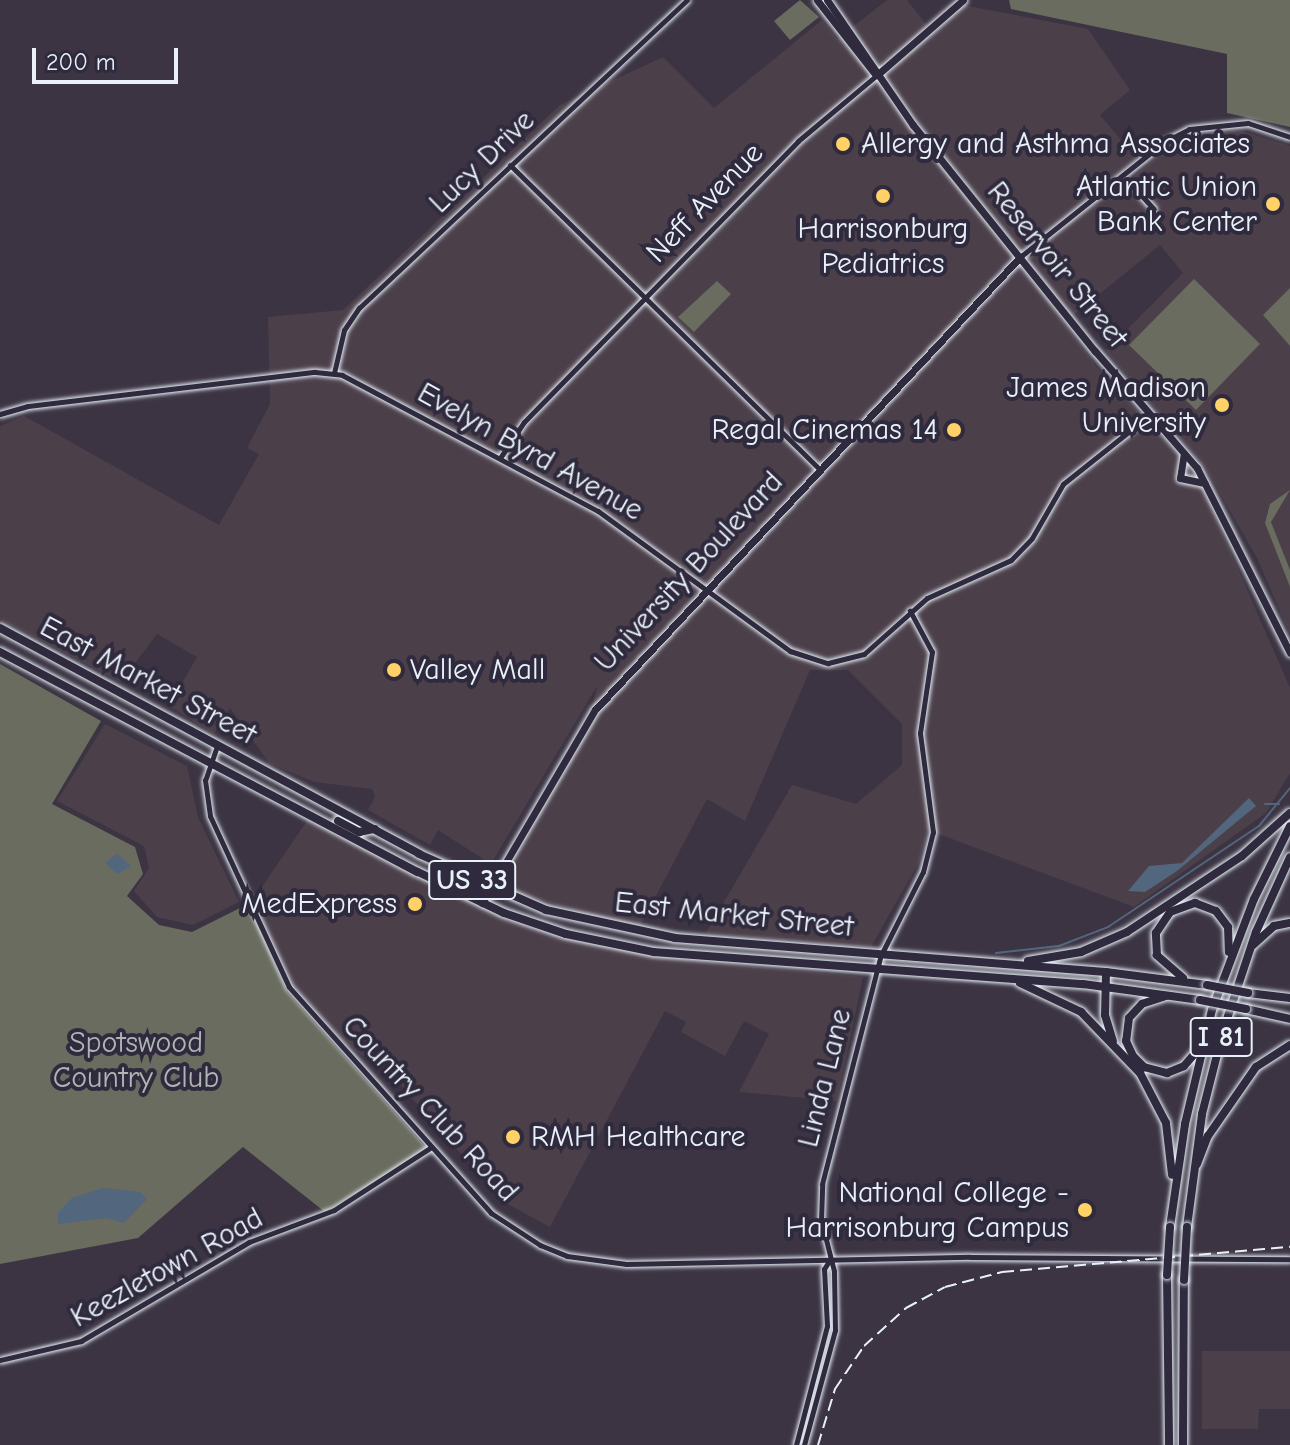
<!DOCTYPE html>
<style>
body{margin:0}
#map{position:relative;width:1290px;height:1445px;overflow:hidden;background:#3c3443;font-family:"Comic Neue",sans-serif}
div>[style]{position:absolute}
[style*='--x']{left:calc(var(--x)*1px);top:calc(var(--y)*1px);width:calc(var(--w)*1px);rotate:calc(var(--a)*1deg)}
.built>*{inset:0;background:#4b3f4a}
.green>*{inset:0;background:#696c5e}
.water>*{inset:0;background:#52667d}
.stream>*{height:2px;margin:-1px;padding:0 1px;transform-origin:1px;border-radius:1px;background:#52667d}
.roads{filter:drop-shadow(0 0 2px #e8f1f8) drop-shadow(0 0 2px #e8f1f8)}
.minor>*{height:5px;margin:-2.5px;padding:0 2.5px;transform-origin:2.5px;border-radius:2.5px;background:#2f2a3d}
.major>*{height:7px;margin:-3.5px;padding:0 3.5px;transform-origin:3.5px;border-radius:3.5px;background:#2f2a3d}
.highway>*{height:8px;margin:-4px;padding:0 4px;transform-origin:4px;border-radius:4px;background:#2f2a3d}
.rail>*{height:2px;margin-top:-1px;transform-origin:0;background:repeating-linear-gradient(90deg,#e8f1f8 0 12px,transparent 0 18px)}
.bridges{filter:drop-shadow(0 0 2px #e8f1f8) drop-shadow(0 0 2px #e8f1f8)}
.highway-bridge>*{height:8px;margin:-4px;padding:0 4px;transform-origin:4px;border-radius:4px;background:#2f2a3d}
.dots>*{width:22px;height:22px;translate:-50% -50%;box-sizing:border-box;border:4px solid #2f2a3d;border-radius:50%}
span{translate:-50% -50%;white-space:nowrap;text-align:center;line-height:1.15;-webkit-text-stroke:8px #2f2a3d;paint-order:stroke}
.shield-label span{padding:2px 6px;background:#2f2a3d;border:2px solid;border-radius:6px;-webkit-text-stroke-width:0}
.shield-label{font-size:28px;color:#e8f1f8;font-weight:700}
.poi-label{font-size:30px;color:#e8f1f8}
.left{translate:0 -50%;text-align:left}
.right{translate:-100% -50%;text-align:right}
.street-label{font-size:30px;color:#e8f1f8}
.park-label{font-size:30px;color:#afb5b3}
.scale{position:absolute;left:32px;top:48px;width:146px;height:36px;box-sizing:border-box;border:4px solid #e8f1f8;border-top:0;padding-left:10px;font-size:24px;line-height:28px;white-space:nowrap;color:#e8f1f8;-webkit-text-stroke:6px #2f2a3d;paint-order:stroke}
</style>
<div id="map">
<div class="built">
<div style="clip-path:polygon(887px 0,907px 0,933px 33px,963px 5px,1088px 29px,1130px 90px,1100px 115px,1137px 159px,1022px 254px,884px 79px,904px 59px,882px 78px,1098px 369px,1187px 464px,1206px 496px,1290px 688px,1290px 773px,1266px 813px,1134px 907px,928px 830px,919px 862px,871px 947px,706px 933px,792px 785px,856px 804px,902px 765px,902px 724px,848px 670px,810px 670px,745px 821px,707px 799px,638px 930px,496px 886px,587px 732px,597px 686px,491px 864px,438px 830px,430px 845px,368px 810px,375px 797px,372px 789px,314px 782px,269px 763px,230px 708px,214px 734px,169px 706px,197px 657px,157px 634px,121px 682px,0 619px,0 426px,24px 416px,219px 525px,259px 454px,247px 448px,270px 404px,268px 317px,343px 310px,560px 105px,663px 57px,714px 108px,822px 20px,837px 39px)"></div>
<div style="clip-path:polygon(1219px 130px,1242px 131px,1290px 146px,1290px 634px,1257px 558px,1205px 467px,1106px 351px,1183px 273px,1160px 245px,1070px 318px,1024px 258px,1112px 186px,1117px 190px,1170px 147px)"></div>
<div style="clip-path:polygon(105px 724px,187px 766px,198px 817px,239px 902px,193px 925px,157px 917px,134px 891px,149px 868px,144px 846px,57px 801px)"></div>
<div style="clip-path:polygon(309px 818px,507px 920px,561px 938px,692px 961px,863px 977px,837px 1101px,739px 1092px,769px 1034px,744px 1021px,725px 1056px,681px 1032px,686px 1022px,665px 1011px,550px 1227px,502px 1201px,397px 1081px,343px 1041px,294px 985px,253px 900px)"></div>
<div style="clip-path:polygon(1202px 1351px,1290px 1351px,1290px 1409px,1259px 1409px,1258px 1429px,1202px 1429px)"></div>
</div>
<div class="green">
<div style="clip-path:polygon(800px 0,819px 17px,790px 40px,774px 21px)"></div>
<div style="clip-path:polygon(1009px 0,1290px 0,1290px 127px,1227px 113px,1227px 54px,1011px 9px)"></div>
<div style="clip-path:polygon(1194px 279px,1260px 344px,1196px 410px,1129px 345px)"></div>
<div style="clip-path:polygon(717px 281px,731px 294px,694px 332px,678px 317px)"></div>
<div style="clip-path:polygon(1290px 288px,1290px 346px,1263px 315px)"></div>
<div style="clip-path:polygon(1290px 490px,1271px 522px,1290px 570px,1290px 587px,1265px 523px,1270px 504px)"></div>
<div style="clip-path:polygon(0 664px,101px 721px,52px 804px,135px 847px,143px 874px,127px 896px,159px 925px,192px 932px,248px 904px,287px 992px,427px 1149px,325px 1212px,243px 1147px,138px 1238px,0 1264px)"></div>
</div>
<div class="water">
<div style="clip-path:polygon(1249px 798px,1256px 806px,1177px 871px,1145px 892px,1128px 891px,1149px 866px,1182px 863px)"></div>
<div style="clip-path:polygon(117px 854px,131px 866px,117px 874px,105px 863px)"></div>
<div style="clip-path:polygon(103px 1188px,140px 1192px,147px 1199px,124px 1223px,106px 1218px,58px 1224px,58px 1213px,72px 1198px)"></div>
</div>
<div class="stream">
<div style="--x:1265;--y:804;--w:14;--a:0"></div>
<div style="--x:996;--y:953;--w:63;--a:-6.3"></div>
<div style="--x:1059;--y:946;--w:53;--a:-21.2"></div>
<div style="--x:1108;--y:927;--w:182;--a:-33.8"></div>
<div style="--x:1259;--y:826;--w:49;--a:-50.8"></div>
</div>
<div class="roads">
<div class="minor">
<div style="--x:510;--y:165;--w:433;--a:44.5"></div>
<div style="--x:1112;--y:185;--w:21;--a:3"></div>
<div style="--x:1133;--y:186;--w:31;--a:48"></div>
<div style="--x:1020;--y:257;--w:184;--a:-38.6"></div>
<div style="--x:1164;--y:142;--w:28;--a:-27"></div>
<div style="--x:1189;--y:129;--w:59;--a:-5.8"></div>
<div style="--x:1248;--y:123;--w:44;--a:18.4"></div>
<div style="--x:334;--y:373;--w:44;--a:-76.9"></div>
<div style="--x:344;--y:330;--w:27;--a:-56"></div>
<div style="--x:359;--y:308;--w:450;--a:-43.2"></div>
<div style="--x:0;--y:414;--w:29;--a:-16"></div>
<div style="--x:28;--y:406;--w:289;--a:-6.8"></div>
<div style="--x:315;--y:372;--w:27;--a:6"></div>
<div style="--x:342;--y:375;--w:290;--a:28"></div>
<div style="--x:598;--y:511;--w:238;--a:36.1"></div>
<div style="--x:790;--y:651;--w:40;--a:18"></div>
<div style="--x:828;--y:663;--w:37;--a:-14"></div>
<div style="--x:864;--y:654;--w:84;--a:-41.6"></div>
<div style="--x:927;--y:598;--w:92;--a:-24.3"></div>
<div style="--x:1011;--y:560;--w:30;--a:-46"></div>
<div style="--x:1032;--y:538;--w:62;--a:-60.1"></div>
<div style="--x:1063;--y:484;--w:112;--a:-38.5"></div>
<div style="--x:500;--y:458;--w:43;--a:-56.3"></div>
<div style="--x:524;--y:422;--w:392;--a:-45.7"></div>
<div style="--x:798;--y:141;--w:103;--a:-39.9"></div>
<div style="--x:217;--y:746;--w:36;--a:109"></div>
<div style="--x:205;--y:780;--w:36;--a:82"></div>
<div style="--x:210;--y:816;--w:188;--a:65.2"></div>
<div style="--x:289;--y:987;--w:303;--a:48.2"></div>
<div style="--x:491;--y:1213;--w:59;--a:33.1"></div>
<div style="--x:540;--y:1245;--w:29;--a:22"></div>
<div style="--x:567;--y:1256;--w:60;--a:7.7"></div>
<div style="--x:626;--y:1264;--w:344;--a:-1.2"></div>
<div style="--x:970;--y:1257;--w:320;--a:0.4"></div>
<div style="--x:0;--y:1360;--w:83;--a:-13.2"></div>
<div style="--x:81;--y:1341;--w:195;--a:-30.5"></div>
<div style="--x:249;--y:1242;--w:91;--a:-20.6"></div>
<div style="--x:334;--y:1210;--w:114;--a:-32.9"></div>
<div style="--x:796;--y:1445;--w:123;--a:-75.4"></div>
<div style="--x:827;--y:1326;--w:57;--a:-93"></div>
<div style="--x:824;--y:1269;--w:9;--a:-58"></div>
<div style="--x:804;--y:1445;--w:119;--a:-74.9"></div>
<div style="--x:835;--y:1330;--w:59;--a:-91"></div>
<div style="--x:834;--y:1271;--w:53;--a:-104.3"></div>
<div style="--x:821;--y:1220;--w:36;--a:-88"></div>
<div style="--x:822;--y:1184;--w:236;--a:-75.6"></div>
<div style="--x:881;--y:955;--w:93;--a:-63.2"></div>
<div style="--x:923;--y:872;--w:41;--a:-76"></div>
<div style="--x:933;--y:832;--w:100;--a:-97.5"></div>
<div style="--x:920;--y:733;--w:82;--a:-81.6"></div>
<div style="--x:932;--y:652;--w:47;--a:-118.2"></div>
</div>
<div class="major">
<div style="--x:817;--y:0;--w:94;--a:51.9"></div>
<div style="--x:827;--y:0;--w:152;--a:55.5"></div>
<div style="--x:913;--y:125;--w:290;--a:51.2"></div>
<div style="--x:1095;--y:351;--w:155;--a:48.9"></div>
<div style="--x:1197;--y:468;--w:207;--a:63.3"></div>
<div style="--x:877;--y:75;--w:114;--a:-41.1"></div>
<div style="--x:1180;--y:478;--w:24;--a:-81"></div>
<div style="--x:1180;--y:478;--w:25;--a:12"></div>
<div style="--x:482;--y:903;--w:222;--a:-59.7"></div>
<div style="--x:594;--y:711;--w:623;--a:-46.82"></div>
</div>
<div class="highway">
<div style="--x:0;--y:628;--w:476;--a:28.3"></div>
<div style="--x:419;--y:854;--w:139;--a:23.8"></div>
<div style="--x:546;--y:910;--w:132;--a:12.2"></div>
<div style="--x:675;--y:938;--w:432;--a:4.5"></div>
<div style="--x:1106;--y:972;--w:102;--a:7.3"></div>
<div style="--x:0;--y:652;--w:472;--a:27.8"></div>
<div style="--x:418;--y:872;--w:95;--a:25.5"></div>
<div style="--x:504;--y:913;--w:65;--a:18.7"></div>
<div style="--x:566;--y:934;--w:90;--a:11.6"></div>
<div style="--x:654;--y:952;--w:430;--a:4.3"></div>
<div style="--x:1083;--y:984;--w:118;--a:7.8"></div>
<div style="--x:338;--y:821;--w:24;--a:28"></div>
<div style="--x:359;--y:832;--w:16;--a:-11"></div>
<div style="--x:1253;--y:945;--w:28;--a:-42"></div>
<div style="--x:1274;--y:926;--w:16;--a:-11"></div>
<div style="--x:1028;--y:961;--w:54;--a:-9.6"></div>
<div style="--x:1081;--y:952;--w:50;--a:-23.5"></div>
<div style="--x:1127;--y:932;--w:138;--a:-33.5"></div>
<div style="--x:1242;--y:856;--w:64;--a:-41.9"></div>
<div style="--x:1106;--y:972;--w:43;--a:91.3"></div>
<div style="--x:1105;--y:1015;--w:27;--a:73"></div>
<div style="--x:1183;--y:978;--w:35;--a:-139"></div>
<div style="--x:1157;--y:955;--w:22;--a:-93"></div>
<div style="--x:1156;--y:933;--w:25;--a:-56"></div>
<div style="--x:1170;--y:912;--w:27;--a:-20"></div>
<div style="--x:1195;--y:903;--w:22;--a:21"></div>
<div style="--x:1216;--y:911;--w:20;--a:53"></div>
<div style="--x:1228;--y:927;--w:25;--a:88"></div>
<div style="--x:1020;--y:983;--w:68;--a:25.4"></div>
<div style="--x:1081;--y:1012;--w:85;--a:46"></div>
<div style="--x:1140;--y:1073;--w:56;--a:62.5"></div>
<div style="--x:1166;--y:1123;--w:52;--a:83.4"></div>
<div style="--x:1248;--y:993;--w:42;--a:6.8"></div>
<div style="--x:1166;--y:996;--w:25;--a:162"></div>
<div style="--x:1142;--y:1004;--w:19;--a:133"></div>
<div style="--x:1129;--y:1018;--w:23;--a:97"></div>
<div style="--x:1126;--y:1041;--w:17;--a:65"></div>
<div style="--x:1133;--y:1056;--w:16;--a:45"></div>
<div style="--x:1144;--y:1067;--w:24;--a:15"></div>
<div style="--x:1167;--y:1073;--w:18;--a:-22"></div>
<div style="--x:1184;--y:1066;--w:23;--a:-49"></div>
<div style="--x:1246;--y:1009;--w:45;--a:12.8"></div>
<div style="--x:1197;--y:1164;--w:30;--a:-69"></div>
<div style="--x:1208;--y:1136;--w:84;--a:-55.2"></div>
<div style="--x:1256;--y:1067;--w:40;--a:-32.9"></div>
<div style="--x:1170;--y:1227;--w:104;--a:-81.7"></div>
<div style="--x:1185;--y:1124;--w:117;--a:-76.7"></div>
<div style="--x:1212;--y:1010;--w:119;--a:-69.3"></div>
<div style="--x:1254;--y:899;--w:81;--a:-63.7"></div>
<div style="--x:1187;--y:1227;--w:114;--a:-82.4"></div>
<div style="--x:1202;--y:1114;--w:86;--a:-75.8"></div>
<div style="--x:1223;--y:1031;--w:104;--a:-71.6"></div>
<div style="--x:1256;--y:932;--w:82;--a:-65.6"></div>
<div style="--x:1167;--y:1275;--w:170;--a:89.3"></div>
<div style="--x:1183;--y:1445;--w:165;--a:-89.7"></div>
</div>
</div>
<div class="rail">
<div style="--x:818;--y:1445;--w:59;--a:-73.1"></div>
<div style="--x:835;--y:1389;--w:52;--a:-56"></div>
<div style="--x:864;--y:1346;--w:57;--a:-42.1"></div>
<div style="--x:906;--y:1308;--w:44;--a:-28.3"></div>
<div style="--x:945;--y:1287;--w:59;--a:-14.7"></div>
<div style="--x:1002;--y:1272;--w:289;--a:-5"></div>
</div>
<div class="bridges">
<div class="highway-bridge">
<div style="--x:1207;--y:985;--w:42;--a:11"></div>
<div style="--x:1200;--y:1000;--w:47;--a:11.1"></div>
<div style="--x:1167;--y:1275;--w:48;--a:-86.4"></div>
<div style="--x:1184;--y:1280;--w:53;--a:-86.8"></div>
</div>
</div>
<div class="dots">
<div style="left:843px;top:144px;background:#ffd166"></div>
<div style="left:883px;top:196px;background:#ffd166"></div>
<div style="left:1273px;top:204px;background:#ffd166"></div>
<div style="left:1222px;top:405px;background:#ffd166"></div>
<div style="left:954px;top:430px;background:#ffd166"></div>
<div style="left:394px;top:670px;background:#ffd166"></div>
<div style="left:415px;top:904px;background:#ffd166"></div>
<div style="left:513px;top:1137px;background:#ffd166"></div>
<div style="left:1085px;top:1210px;background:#ffd166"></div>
</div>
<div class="shield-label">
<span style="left:472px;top:880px">US 33</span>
<span style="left:1221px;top:1037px">I 81</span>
</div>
<div class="poi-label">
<span class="left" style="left:861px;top:144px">Allergy and Asthma Associates</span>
<span class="right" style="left:1257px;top:204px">Atlantic Union<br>Bank Center</span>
<span style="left:883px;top:246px">Harrisonburg<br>Pediatrics</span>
<span class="right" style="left:1206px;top:405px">James Madison<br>University</span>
<span class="right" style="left:938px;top:430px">Regal Cinemas 14</span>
<span class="left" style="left:410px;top:670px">Valley Mall</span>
<span class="right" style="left:397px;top:904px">MedExpress</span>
<span class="left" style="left:531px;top:1137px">RMH Healthcare</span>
<span class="right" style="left:1069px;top:1210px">National College -<br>Harrisonburg Campus</span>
</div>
<div class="street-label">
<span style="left:482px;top:162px;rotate:-44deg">Lucy Drive</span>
<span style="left:705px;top:203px;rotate:-46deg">Neff Avenue</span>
<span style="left:1057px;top:265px;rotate:51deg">Reservoir Street</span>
<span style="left:530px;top:452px;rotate:29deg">Evelyn Byrd Avenue</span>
<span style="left:689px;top:572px;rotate:-47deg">University Boulevard</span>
<span style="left:148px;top:681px;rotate:28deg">East Market Street</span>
<span style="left:734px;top:915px;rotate:6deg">East Market Street</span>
<span style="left:825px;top:1078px;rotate:-76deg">Linda Lane</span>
<span style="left:430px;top:1109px;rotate:47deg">Country Club Road</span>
<span style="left:167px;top:1268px;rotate:-29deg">Keezletown Road</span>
</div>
<div class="park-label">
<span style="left:136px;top:1060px">Spotswood<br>Country Club</span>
</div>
<div class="scale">200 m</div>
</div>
